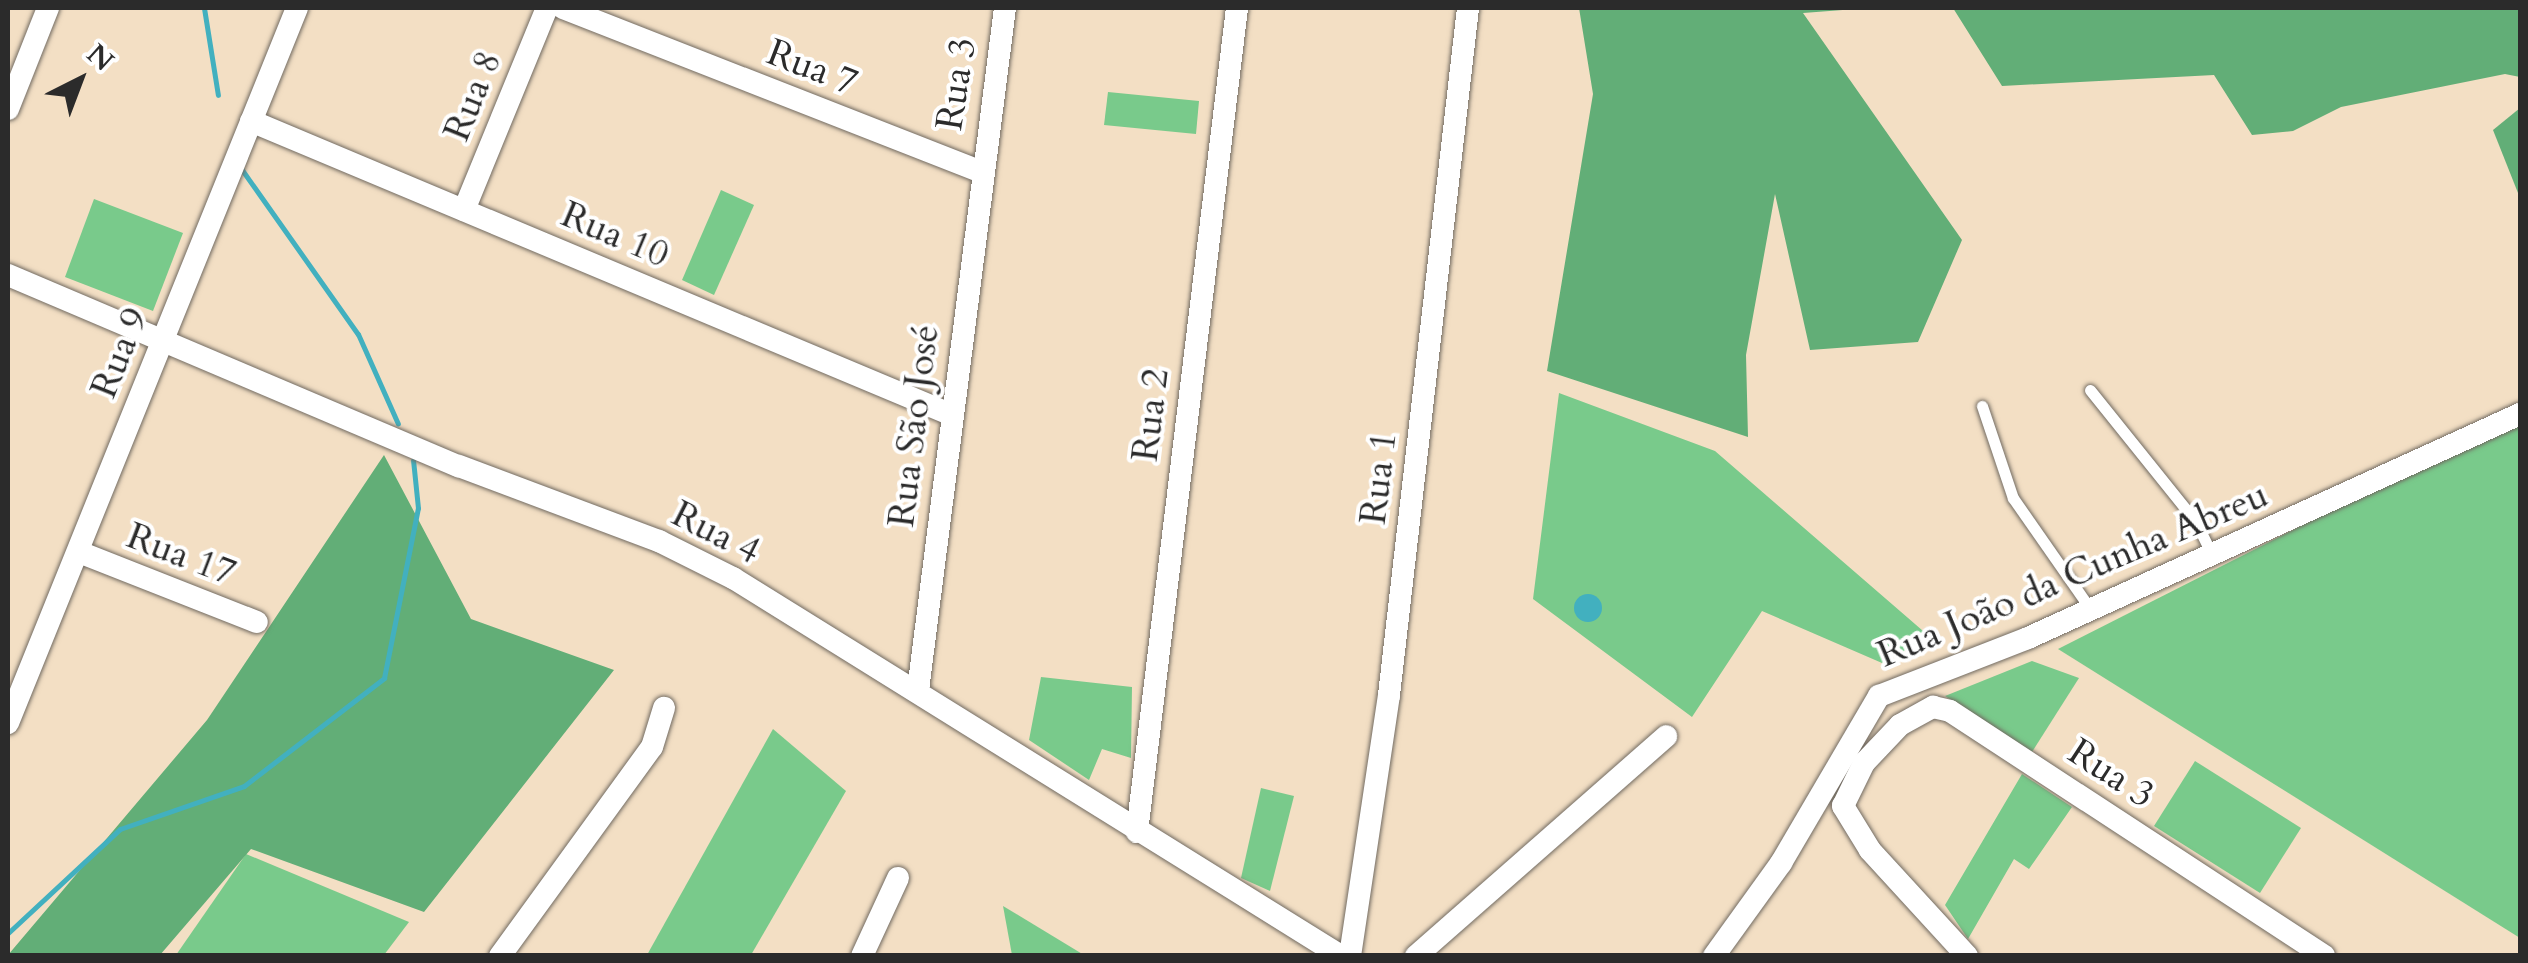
<!DOCTYPE html>
<meta charset="utf-8">
<style>
body{margin:0}
#map{position:relative;width:2528px;height:963px;overflow:hidden;background:#f3dfc4;font-family:Cardo,serif}
div>[style]{position:absolute}
[style*='--x']{left:calc(var(--x)*1px);top:calc(var(--y)*1px);width:calc(var(--w)*1px);rotate:calc(var(--a)*1deg)}
.green>*{inset:0;background:#79ca8b}
.forest>*{inset:0;background:#62ae77}
.water>*{inset:0;background:#42b0bf}
.round{border-radius:50%}
.stream>*{height:5px;margin:-2.5px;padding:0 2.5px;transform-origin:2.5px;border-radius:2.5px;background:#42b0bf}
.roads{filter:drop-shadow(0 0 2px #716a61) drop-shadow(0 0 2px #716a61)}
.service>*{height:11px;margin:-5.5px;padding:0 5.5px;transform-origin:5.5px;border-radius:5.5px;background:#fff}
.minor>*{height:22px;margin:-11px;padding:0 11px;transform-origin:11px;border-radius:11px;background:#fff}
span{translate:-50% -50%;white-space:nowrap;text-align:center;line-height:1.15;-webkit-text-stroke:8px #fff;paint-order:stroke}
.street-label{font-size:38px;color:#2b2b2b}
.frame{position:absolute;inset:0;border:10px solid #2b2b2b;pointer-events:none}
.north{position:absolute;left:30px;top:30px;width:100px;height:100px;-webkit-text-stroke:8px #fff;paint-order:stroke;rotate:42deg;font-size:28px;font-weight:700;line-height:40px;text-align:center;color:#2b2b2b}
.north::after{content:'';display:block;margin:auto;width:35px;height:45px;background:#2b2b2b;clip-path:polygon(50% 0,100% 100%,50% 72%,0 100%)}
</style>
<div id="map">
<div class="green">
<div style="clip-path:polygon(1108px 92px,1199px 101px,1196px 134px,1104px 125px)"></div>
<div style="clip-path:polygon(721px 190px,754px 205px,714px 295px,682px 280px)"></div>
<div style="clip-path:polygon(94px 199px,183px 233px,153px 311px,65px 277px)"></div>
<div style="clip-path:polygon(1559px 393px,1715px 451px,1930px 637px,1882px 663px,1762px 611px,1692px 717px,1533px 599px)"></div>
<div style="clip-path:polygon(2520px 415px,2520px 938px,2058px 649px)"></div>
<div style="clip-path:polygon(2032px 661px,2079px 678px,2032px 752px,1945px 696px)"></div>
<div style="clip-path:polygon(1041px 677px,1132px 687px,1131px 758px,1102px 749px,1089px 780px,1029px 740px)"></div>
<div style="clip-path:polygon(773px 729px,846px 791px,751px 955px,647px 955px)"></div>
<div style="clip-path:polygon(2195px 761px,2301px 828px,2260px 893px,2154px 826px)"></div>
<div style="clip-path:polygon(2022px 774px,2072px 807px,2029px 869px,2014px 859px,1968px 939px,1945px 905px)"></div>
<div style="clip-path:polygon(1261px 788px,1294px 796px,1270px 891px,1241px 878px)"></div>
<div style="clip-path:polygon(246px 854px,409px 922px,384px 955px,176px 955px)"></div>
<div style="clip-path:polygon(1003px 906px,1084px 955px,1012px 955px)"></div>
</div>
<div class="forest">
<div style="clip-path:polygon(1579px 8px,1869px 8px,1803px 13px,1962px 240px,1918px 342px,1810px 350px,1775px 194px,1746px 355px,1748px 437px,1547px 371px,1593px 94px)"></div>
<div style="clip-path:polygon(1953px 8px,2520px 8px,2520px 77px,2505px 74px,2341px 107px,2293px 131px,2252px 135px,2214px 75px,2002px 86px)"></div>
<div style="clip-path:polygon(2520px 108px,2520px 198px,2493px 130px)"></div>
<div style="clip-path:polygon(384px 455px,471px 619px,614px 670px,424px 912px,251px 849px,160px 955px,8px 955px,207px 720px)"></div>
</div>
<div class="water">
<div class="round" style="left:1574px;top:594px;width:28px;height:28px"></div>
</div>
<div class="stream">
<div style="--x:204;--y:8;--w:88;--a:80.9"></div>
<div style="--x:240;--y:167;--w:204;--a:54.8"></div>
<div style="--x:358;--y:334;--w:98;--a:66"></div>
<div style="--x:8;--y:933;--w:153;--a:-42.9"></div>
<div style="--x:120;--y:829;--w:131;--a:-19.1"></div>
<div style="--x:244;--y:786;--w:177;--a:-37.6"></div>
<div style="--x:384;--y:678;--w:173;--a:-78.7"></div>
<div style="--x:418;--y:508;--w:48;--a:-95.9"></div>
</div>
<div class="roads">
<div class="service">
<div style="--x:2090;--y:390;--w:169;--a:51.2"></div>
<div style="--x:2196;--y:522;--w:37;--a:64"></div>
<div style="--x:1982;--y:406;--w:97;--a:71.4"></div>
<div style="--x:2013;--y:498;--w:136;--a:55.1"></div>
</div>
<div class="minor">
<div style="--x:563;--y:8;--w:447;--a:21.4"></div>
<div style="--x:8;--y:109;--w:109;--a:-68.4"></div>
<div style="--x:251;--y:121;--w:760;--a:22.75"></div>
<div style="--x:464;--y:210;--w:218;--a:-67.7"></div>
<div style="--x:8;--y:275;--w:490;--a:23"></div>
<div style="--x:459;--y:466;--w:214;--a:20.6"></div>
<div style="--x:659;--y:541;--w:83;--a:26.6"></div>
<div style="--x:733;--y:578;--w:716;--a:31.87"></div>
<div style="--x:79;--y:552;--w:191;--a:21.5"></div>
<div style="--x:918;--y:690;--w:688;--a:-82.73"></div>
<div style="--x:8;--y:723;--w:771;--a:-67.99"></div>
<div style="--x:1137;--y:832;--w:830;--a:-83.08"></div>
<div style="--x:500;--y:956;--w:258;--a:-54"></div>
<div style="--x:652;--y:747;--w:41;--a:-72.9"></div>
<div style="--x:862;--y:956;--w:86;--a:-65.2"></div>
<div style="--x:1350;--y:956;--w:264;--a:-81.5"></div>
<div style="--x:1389;--y:695;--w:692;--a:-83.44"></div>
<div style="--x:1416;--y:956;--w:333;--a:-41.3"></div>
<div style="--x:1714;--y:956;--w:115;--a:-54.2"></div>
<div style="--x:1781;--y:863;--w:194;--a:-59.6"></div>
<div style="--x:1879;--y:696;--w:160;--a:-21.3"></div>
<div style="--x:2028;--y:638;--w:541;--a:-24.48"></div>
<div style="--x:1967;--y:956;--w:144;--a:-132.5"></div>
<div style="--x:1870;--y:850;--w:52;--a:-121.5"></div>
<div style="--x:1843;--y:806;--w:48;--a:-64"></div>
<div style="--x:1864;--y:763;--w:52;--a:-46.5"></div>
<div style="--x:1900;--y:725;--w:38;--a:-29"></div>
<div style="--x:1933;--y:707;--w:17;--a:13"></div>
<div style="--x:1950;--y:711;--w:447;--a:33.2"></div>
</div>
</div>
<div class="street-label">
<span style="left:812px;top:68px;rotate:21deg">Rua 7</span>
<span style="left:957px;top:84px;rotate:-81deg">Rua 3</span>
<span style="left:473px;top:96px;rotate:-68deg">Rua 8</span>
<span style="left:615px;top:235px;rotate:23deg">Rua 10</span>
<span style="left:120px;top:353px;rotate:-68deg">Rua 9</span>
<span style="left:1151px;top:415px;rotate:-83deg">Rua 2</span>
<span style="left:914px;top:426px;rotate:-83deg">Rua São José</span>
<span style="left:1379px;top:478px;rotate:-83deg">Rua 1</span>
<span style="left:716px;top:533px;rotate:27deg">Rua 4</span>
<span style="left:181px;top:555px;rotate:21deg">Rua 17</span>
<span style="left:2073px;top:575px;rotate:-23deg">Rua João da Cunha Abreu</span>
<span style="left:2111px;top:774px;rotate:33deg">Rua 3</span>
</div>
<div class="frame"></div>
<div class="north">N</div>
</div>
